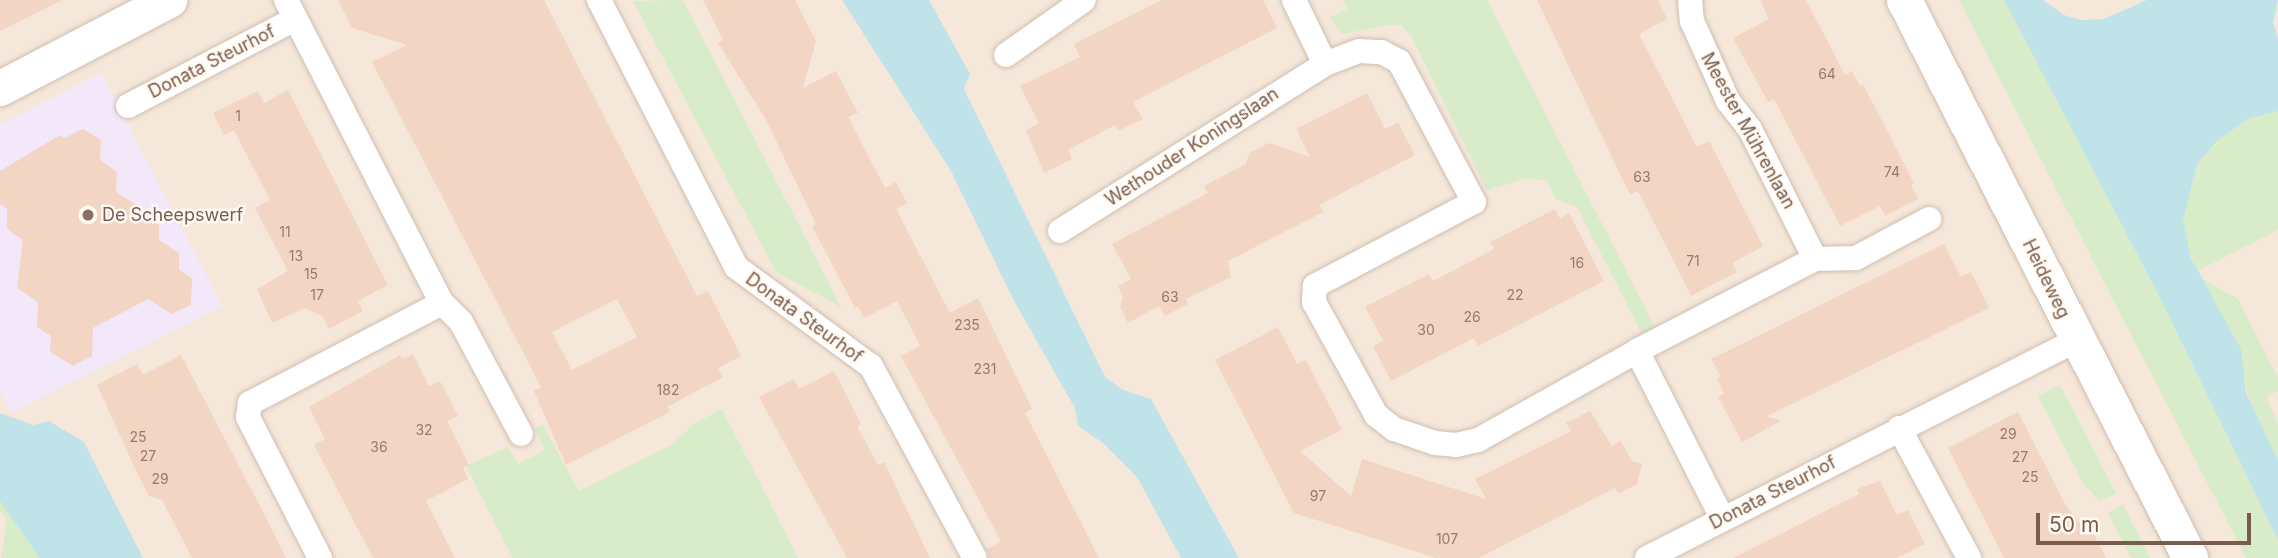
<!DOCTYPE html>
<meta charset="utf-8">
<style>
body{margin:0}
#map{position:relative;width:2278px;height:558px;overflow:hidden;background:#fdf6ec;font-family:Inter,sans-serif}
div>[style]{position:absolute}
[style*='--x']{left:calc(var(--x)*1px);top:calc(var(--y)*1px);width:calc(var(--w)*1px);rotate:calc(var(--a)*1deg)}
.residential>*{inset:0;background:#f5e8da}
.education>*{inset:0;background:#f3e8fa}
.green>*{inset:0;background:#d8ecc9}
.water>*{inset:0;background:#bfe3e8}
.building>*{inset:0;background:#f3d5c3}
.roads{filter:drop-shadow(0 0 2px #d1beb0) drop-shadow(0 0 2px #d1beb0)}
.street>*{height:24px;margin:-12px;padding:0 12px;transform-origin:12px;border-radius:12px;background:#fff}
.secondary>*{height:35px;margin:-17.5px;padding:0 17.5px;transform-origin:17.5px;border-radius:17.5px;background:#fff}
.dots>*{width:19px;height:19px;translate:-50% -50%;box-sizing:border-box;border:4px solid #fffaf3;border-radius:50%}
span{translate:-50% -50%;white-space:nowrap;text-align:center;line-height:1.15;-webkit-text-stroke:5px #fffaf3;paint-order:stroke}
.number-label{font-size:14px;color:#987a6a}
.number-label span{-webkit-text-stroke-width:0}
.street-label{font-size:18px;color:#7a5c4d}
.education-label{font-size:18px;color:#785e54}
.left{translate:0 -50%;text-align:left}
.scale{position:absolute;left:2036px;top:513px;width:215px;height:32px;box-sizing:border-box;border:4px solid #7a5c4d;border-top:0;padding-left:9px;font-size:21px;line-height:24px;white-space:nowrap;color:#7a5c4d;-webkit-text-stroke:5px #fffaf3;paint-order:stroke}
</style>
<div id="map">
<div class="residential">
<div style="clip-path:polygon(0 0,2278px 0,2278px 558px,0 558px)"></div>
</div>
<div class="education">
<div style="clip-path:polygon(101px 73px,222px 306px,12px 413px,0 392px,0 125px)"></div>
</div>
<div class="green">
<div style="clip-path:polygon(683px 0,841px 307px,776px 272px,633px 1px)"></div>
<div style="clip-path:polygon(1343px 0,1487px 0,1656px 329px,1643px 336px,1577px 207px,1556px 199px,1546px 180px,1523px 179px,1487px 190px,1412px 38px,1402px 25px,1388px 25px,1343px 34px,1329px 18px,1347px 9px)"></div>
<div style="clip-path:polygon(1959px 0,2004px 0,2157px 292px,2278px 540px,2278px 558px,2246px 558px)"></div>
<div style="clip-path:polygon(2278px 111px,2278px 230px,2197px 271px,2184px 238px,2183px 221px,2197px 164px,2217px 141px,2248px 119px)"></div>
<div style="clip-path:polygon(2202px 279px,2238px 299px,2278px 378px,2278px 391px,2266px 397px,2278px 424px,2278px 460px,2249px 403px,2246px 383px)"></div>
<div style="clip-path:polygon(2060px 385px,2116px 493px,2100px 501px,2084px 485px,2038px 396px)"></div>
<div style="clip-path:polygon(722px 409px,798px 558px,513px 558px,466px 466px,508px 447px,518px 464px,545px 450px,535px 429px,543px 425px,579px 491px,671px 445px,695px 423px)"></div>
<div style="clip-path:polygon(0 501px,20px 524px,40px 558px,1px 558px,7px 518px,0 511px)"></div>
<div style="clip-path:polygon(2123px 505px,2150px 558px,2131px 558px,2108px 513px)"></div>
</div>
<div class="water">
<div style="clip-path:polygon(842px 0,929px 0,970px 74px,964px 89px,1105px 377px,1123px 390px,1151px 399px,1239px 558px,1181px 558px,1137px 477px,1103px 443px,1078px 426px,1075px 408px,1014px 301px,951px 171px)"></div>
<div style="clip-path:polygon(2004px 0,2043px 0,2064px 15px,2081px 20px,2104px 19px,2147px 0,2278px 0,2273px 23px,2278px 38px,2278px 111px,2248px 119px,2217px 141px,2197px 164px,2183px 221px,2191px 258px,2241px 349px,2246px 393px,2278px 460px,2278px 540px,2157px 292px)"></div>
<div style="clip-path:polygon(0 413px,33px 425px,49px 421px,84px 442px,143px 558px,40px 558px,0 501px)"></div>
</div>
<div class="building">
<div style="clip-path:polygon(0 0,62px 0,0 31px)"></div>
<div style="clip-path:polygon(evenodd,338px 0,544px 0,697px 296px,708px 291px,741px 356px,718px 368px,723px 377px,667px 407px,670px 412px,566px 465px,534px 391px,541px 387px,372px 62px,407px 45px,352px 28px,338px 0,617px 299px,637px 337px,572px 370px,552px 332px,617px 299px)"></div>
<div style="clip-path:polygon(703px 0,795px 0,816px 41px,803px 88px,836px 71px,858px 113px,848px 117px,885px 188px,896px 182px,907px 203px,896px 209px,950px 313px,978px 298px,1032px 409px,1025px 413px,1099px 558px,990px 558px,987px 549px,1001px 541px,901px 356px,920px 346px,897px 301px,864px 318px,858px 306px,855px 308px,812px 226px,816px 224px,766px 120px,718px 43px,723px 40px)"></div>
<div style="clip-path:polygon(1162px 0,1263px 0,1277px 28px,1133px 102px,1143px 119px,1118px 131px,1115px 125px,1068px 150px,1072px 159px,1044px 173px,1026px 130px,1039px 123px,1020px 86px,1080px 57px,1074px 44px)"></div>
<div style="clip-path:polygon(1537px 0,1658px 0,1667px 19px,1639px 34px,1697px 147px,1709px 141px,1763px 246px,1733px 263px,1737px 272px,1691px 296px,1638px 191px,1630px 195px)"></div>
<div style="clip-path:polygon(1760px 0,1806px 0,1845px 75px,1852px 71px,1860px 86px,1863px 84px,1914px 183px,1911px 185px,1918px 199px,1885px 216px,1880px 206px,1840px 226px,1774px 99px,1768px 102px,1733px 38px,1769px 19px)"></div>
<div style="clip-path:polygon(288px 90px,388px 285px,358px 301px,363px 311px,329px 329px,323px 317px,305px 308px,272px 323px,257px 289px,288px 271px,255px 208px,270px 200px,234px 130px,224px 135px,213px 113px,258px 91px,264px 103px)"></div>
<div style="clip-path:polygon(1367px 93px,1385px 129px,1398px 122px,1415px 155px,1319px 205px,1323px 212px,1228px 261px,1231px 277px,1186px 299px,1188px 304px,1165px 316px,1159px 306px,1128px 323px,1120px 307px,1123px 297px,1118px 286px,1131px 279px,1112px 244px,1208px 193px,1204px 186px,1246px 164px,1249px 153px,1269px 143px,1310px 157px,1296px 129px)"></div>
<div style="clip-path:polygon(83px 129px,101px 140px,100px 160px,117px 172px,116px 192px,159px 219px,159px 240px,179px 253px,179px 270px,192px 278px,191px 305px,171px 314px,148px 299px,93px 328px,92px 356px,73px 366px,50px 352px,51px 336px,37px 327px,38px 302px,17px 288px,23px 240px,7px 229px,7px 209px,0 204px,0 171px,60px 135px,64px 138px)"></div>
<div style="clip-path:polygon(1555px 209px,1560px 219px,1569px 213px,1604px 281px,1478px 346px,1474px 338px,1391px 381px,1373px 346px,1383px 341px,1365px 307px,1429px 274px,1433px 281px,1464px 265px,1494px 249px,1490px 242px)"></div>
<div style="clip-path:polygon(1944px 244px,1961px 277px,1971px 272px,1989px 308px,1767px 416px,1781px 421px,1742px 442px,1718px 397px,1724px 393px,1717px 379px,1721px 377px,1711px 359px)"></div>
<div style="clip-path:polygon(1278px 327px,1297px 364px,1306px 360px,1342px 430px,1300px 451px,1351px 496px,1362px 459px,1486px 499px,1475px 479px,1571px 431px,1566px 423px,1590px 411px,1612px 446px,1621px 441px,1632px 461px,1642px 464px,1637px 484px,1618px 494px,1615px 488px,1479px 558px,1436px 558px,1294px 513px,1215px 360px)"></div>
<div style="clip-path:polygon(413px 354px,429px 386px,440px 381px,458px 416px,447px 421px,469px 465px,463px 468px,468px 479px,426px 501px,455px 558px,373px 558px,314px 445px,325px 439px,309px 407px,400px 355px,402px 359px)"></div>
<div style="clip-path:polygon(181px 355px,262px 510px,286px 558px,192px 558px,162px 500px,149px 496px,139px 477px,97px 385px,137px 364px,143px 375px)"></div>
<div style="clip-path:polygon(834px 371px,861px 424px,857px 426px,878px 465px,884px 462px,930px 558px,847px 558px,759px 397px,794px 379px,799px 389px)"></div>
<div style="clip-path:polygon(2018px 412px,2066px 506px,2079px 522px,2086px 519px,2106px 558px,2004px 558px,1948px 448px)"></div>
<div style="clip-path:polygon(1880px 481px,1897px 515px,1908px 510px,1925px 544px,1897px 558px,1733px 558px,1859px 494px,1857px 489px)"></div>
</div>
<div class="roads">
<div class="street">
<div style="--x:286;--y:0;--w:341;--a:62.8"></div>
<div style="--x:442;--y:303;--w:27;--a:45"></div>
<div style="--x:461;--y:322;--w:127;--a:61.8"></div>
<div style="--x:599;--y:0;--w:300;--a:62.8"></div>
<div style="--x:736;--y:267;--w:167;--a:36.3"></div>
<div style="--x:871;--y:366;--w:218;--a:61.6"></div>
<div style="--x:1294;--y:0;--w:71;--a:64.2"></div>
<div style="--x:1325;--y:64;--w:36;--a:-21"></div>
<div style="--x:1359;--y:51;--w:22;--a:3"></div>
<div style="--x:1381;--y:52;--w:20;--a:27"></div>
<div style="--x:1399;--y:61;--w:160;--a:62"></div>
<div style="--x:1474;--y:202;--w:180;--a:152.2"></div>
<div style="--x:1315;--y:286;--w:16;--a:94"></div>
<div style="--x:1314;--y:302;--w:129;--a:61.2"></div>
<div style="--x:1376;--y:415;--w:23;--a:38"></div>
<div style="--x:1394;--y:429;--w:43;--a:18.9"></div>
<div style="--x:1435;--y:443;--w:21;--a:5"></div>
<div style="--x:1456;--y:445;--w:23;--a:-13"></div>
<div style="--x:1478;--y:440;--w:182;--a:-29.2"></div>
<div style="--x:1690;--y:0;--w:21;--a:85"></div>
<div style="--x:1692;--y:21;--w:88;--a:65.8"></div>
<div style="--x:1728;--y:101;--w:36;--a:52"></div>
<div style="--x:1750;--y:129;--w:145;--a:63.4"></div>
<div style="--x:1815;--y:259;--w:200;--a:152.7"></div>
<div style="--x:1637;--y:351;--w:187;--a:63"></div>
<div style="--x:1006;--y:55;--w:95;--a:-35.2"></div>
<div style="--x:128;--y:106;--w:188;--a:-27.5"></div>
<div style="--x:1060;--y:231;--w:313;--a:-32.2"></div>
<div style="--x:1815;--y:259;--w:41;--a:-1.4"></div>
<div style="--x:1856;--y:258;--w:83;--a:-28.1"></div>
<div style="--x:1899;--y:428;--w:148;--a:61.7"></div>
<div style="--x:320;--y:558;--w:158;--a:-117.1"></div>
<div style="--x:248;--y:417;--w:14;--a:-82"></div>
<div style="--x:250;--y:403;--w:216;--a:-27.5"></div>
<div style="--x:1647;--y:558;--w:481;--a:-26.9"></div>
</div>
<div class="secondary">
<div style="--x:1904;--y:0;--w:627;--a:62.86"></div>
<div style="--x:0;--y:88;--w:191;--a:-27.5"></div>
</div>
</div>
<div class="dots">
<div style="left:88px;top:215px;background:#8d6e63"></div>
</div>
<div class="number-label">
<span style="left:1827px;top:74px">64</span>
<span style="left:238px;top:116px">1</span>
<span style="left:1892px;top:172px">74</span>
<span style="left:1642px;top:177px">63</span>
<span style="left:285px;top:232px">11</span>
<span style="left:296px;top:256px">13</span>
<span style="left:1693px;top:261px">71</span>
<span style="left:1577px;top:263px">16</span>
<span style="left:311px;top:274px">15</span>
<span style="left:317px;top:295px">17</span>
<span style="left:1515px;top:295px">22</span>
<span style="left:1170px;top:297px">63</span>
<span style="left:1472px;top:317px">26</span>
<span style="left:967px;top:325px">235</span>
<span style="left:1426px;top:330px">30</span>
<span style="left:985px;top:369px">231</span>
<span style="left:668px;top:390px">182</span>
<span style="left:424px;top:430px">32</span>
<span style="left:2008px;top:434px">29</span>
<span style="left:138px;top:437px">25</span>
<span style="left:379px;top:447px">36</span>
<span style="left:148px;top:456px">27</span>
<span style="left:2020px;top:457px">27</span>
<span style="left:2030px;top:477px">25</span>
<span style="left:160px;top:479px">29</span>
<span style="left:1318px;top:496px">97</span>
<span style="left:1447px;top:539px">107</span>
</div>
<div class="street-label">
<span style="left:212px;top:62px;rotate:-27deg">Donata Steurhof</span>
<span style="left:1748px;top:131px;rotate:61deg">Meester Mührenlaan</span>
<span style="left:1192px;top:147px;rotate:-33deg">Wethouder Koningslaan</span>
<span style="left:2046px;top:279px;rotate:64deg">Heideweg</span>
<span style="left:804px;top:318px;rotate:36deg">Donata Steurhof</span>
<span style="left:1773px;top:493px;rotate:-27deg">Donata Steurhof</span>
</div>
<div class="education-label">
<span class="left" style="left:102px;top:215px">De Scheepswerf</span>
</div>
<div class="scale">50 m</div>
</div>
